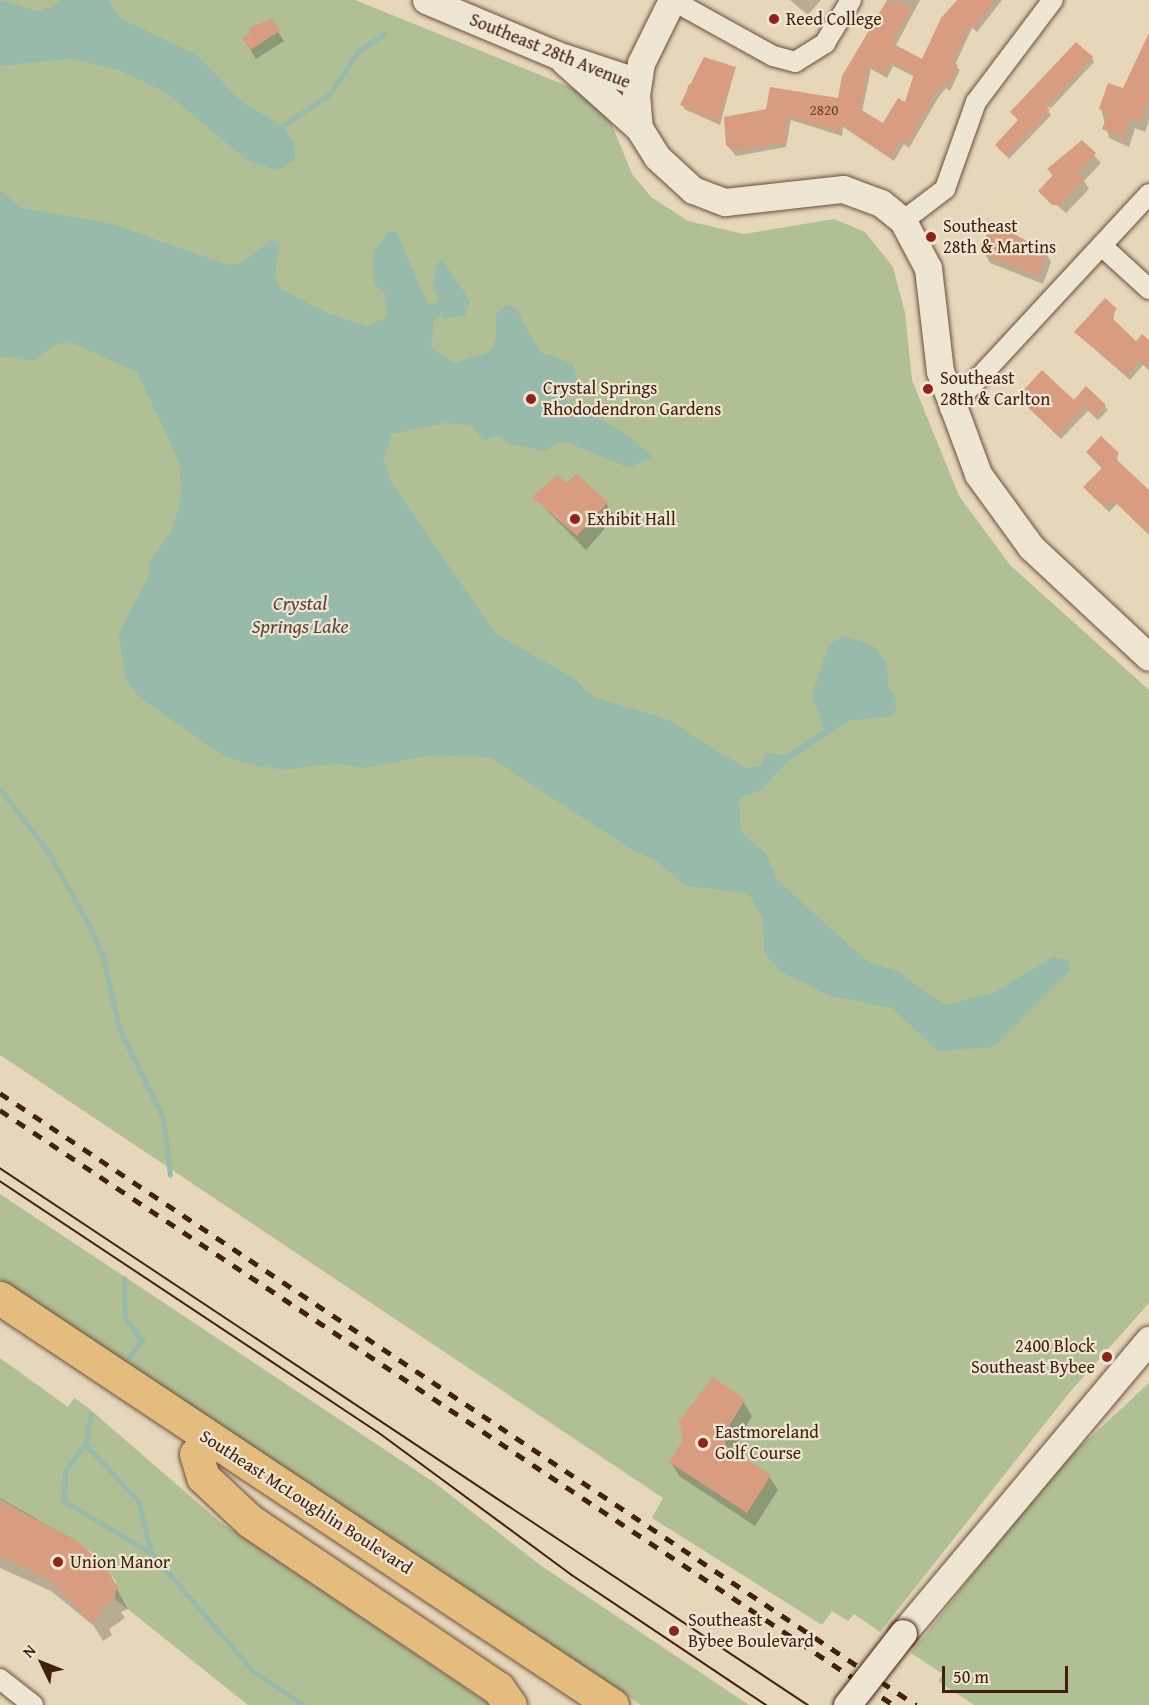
<!DOCTYPE html>
<style>
body{margin:0}
#map{position:relative;width:1149px;height:1705px;overflow:hidden;background:#e6d7bb;font-family:"Gentium Book Plus",serif}
div>[style]{position:absolute}
[style*='--x']{left:calc(var(--x)*1px);top:calc(var(--y)*1px);width:calc(var(--w)*1px);rotate:calc(var(--a)*1deg)}
.green>*{inset:0;background:#b0bf94}
.water>*{inset:0;background:#97baab}
.shadow>*{inset:0;background:#0003}
.stream>*{height:5px;margin:-2.5px;padding:0 2.5px;transform-origin:2.5px;border-radius:2.5px;background:#97baab}
.building>*{inset:0;background:#d89c80}
.roads{filter:drop-shadow(0 0 2px #6b4e3a) drop-shadow(0 0 2px #6b4e3a)}
.street>*{height:20px;margin:-10px;padding:0 10px;transform-origin:10px;border-radius:10px;background:#efe5d3}
.secondary>*{height:27px;margin:-13.5px;padding:0 13.5px;transform-origin:13.5px;border-radius:13.5px;background:#efe5d3}
.highway>*{height:33px;margin:-16.5px;padding:0 16.5px;transform-origin:16.5px;border-radius:16.5px;background:#e3bc7e}
.tram>*{height:1.5px;margin:-0.75px;padding:0 0.75px;transform-origin:0.75px;border-radius:0.75px;background:#42200f}
.rail>*{height:4.5px;margin-top:-2.25px;transform-origin:0;background:repeating-linear-gradient(90deg,#42200f 0 10px,transparent 0 20px)}
.bridges{filter:drop-shadow(0 0 2px #42200f) drop-shadow(0 0 2px #42200f)}
.secondary-bridge>*{height:27px;margin:-13.5px;padding:0 13.5px;transform-origin:13.5px;border-radius:13.5px;background:#efe5d3}
.dots>*{width:16px;height:16px;translate:-50% -50%;box-sizing:border-box;border:3px solid #efe5d3;border-radius:50%}
span{translate:-50% -50%;white-space:nowrap;text-align:center;line-height:1.15;-webkit-text-stroke:4.5px #efe5d3;paint-order:stroke}
.number-label{font-size:15px;color:#683f2b}
.number-label span{-webkit-text-stroke-width:0}
.poi-label{font-size:18px;color:#42200f}
.left{translate:0 -50%;text-align:left}
.right{translate:-100% -50%;text-align:right}
.street-label{font-size:18px;color:#42200f}
.water-label{font-size:20px;color:#574636;font-style:italic}
.north{position:absolute;left:12px;top:1633px;width:60px;height:60px;-webkit-text-stroke:4px #efe5d3;paint-order:stroke;rotate:313deg;font-size:16px;font-weight:700;line-height:24px;text-align:center;color:#42200f}
.north::after{content:'';display:block;margin:auto;width:21px;height:27px;background:#42200f;clip-path:polygon(50% 0,100% 100%,50% 72%,0 100%)}
.scale{position:absolute;left:942px;top:1666px;width:126px;height:27px;box-sizing:border-box;border:3px solid #42200f;border-top:0;padding-left:8px;font-size:18px;line-height:21px;white-space:nowrap;color:#42200f;-webkit-text-stroke:4px #efe5d3;paint-order:stroke}
</style>
<div id="map">
<div class="green">
<div style="clip-path:polygon(0 0,355px 0,580px 91px,610px 120px,632px 174px,651px 197px,688px 221px,744px 234px,834px 219px,865px 232px,893px 267px,905px 313px,912px 380px,959px 496px,1010px 565px,1149px 690px,1149px 1303px,1069px 1393px,880px 1632px,854px 1614px,848px 1621px,832px 1611px,822px 1625px,652px 1518px,663px 1498px,0 1055px)"></div>
<div style="clip-path:polygon(0 1194px,435px 1483px,540px 1565px,749px 1705px,641px 1705px,0 1279px)"></div>
<div style="clip-path:polygon(0 1358px,68px 1407px,74px 1398px,86px 1406px,220px 1522px,490px 1705px,248px 1705px,115px 1599px,116px 1581px,91px 1552px,0 1499px)"></div>
<div style="clip-path:polygon(1149px 1383px,1149px 1705px,974px 1705px,938px 1681px,943px 1674px,911px 1653px,1054px 1471px)"></div>
</div>
<div class="water">
<div style="clip-path:polygon(0 0,40px 12px,64px 0,108px 0,121px 19px,198px 55px,238px 99px,282px 126px,293px 140px,295px 160px,276px 170px,247px 160px,165px 92px,117px 69px,70px 59px,0 66px)"></div>
<div style="clip-path:polygon(0 191px,22px 208px,112px 224px,228px 265px,242px 263px,272px 239px,279px 245px,275px 277px,281px 289px,330px 314px,367px 326px,387px 317px,385px 294px,374px 284px,374px 251px,388px 232px,396px 232px,428px 304px,437px 303px,439px 296px,432px 289px,437px 263px,443px 261px,470px 301px,465px 315px,444px 319px,440px 314px,434px 320px,431px 347px,453px 363px,488px 353px,496px 340px,496px 313px,505px 305px,516px 308px,540px 352px,573px 364px,577px 380px,565px 393px,568px 401px,625px 433px,653px 457px,629px 468px,569px 443px,558px 442px,546px 451px,509px 444px,497px 435px,484px 441px,470px 425px,446px 423px,392px 434px,383px 460px,391px 482px,496px 634px,572px 677px,594px 697px,668px 720px,745px 768px,760px 766px,766px 753px,785px 755px,824px 729px,812px 694px,829px 644px,845px 636px,875px 647px,887px 664px,888px 685px,898px 704px,892px 716px,848px 721px,790px 760px,761px 790px,739px 798px,741px 832px,767px 855px,776px 879px,868px 962px,899px 972px,944px 1005px,993px 993px,1053px 957px,1070px 960px,1069px 972px,994px 1047px,938px 1051px,892px 1008px,831px 996px,780px 971px,764px 952px,763px 918px,748px 893px,686px 886px,656px 860px,632px 850px,490px 757px,428px 756px,362px 768px,337px 763px,285px 770px,258px 766px,224px 756px,139px 697px,125px 677px,119px 634px,148px 577px,151px 560px,172px 530px,181px 499px,180px 464px,137px 372px,72px 343px,57px 344px,32px 361px,0 356px)"></div>
</div>
<div class="shadow">
<div style="clip-path:polygon(790px 0,821px 0,808px 15px)"></div>
<div style="clip-path:polygon(evenodd,888px 0,920px 0,895px 47px,923px 61px,960px 0,1002px 0,977px 32px,972px 28px,955px 65px,960px 70px,950px 91px,946px 88px,938px 98px,909px 148px,904px 144px,894px 161px,843px 127px,842px 136px,791px 120px,786px 147px,736px 156px,731px 150px,726px 118px,839px 100px,843px 77px,888px 0,893px 66px,915px 77px,906px 105px,883px 125px,862px 112px,871px 69px,887px 78px,893px 66px)"></div>
<div style="clip-path:polygon(271px 21px,284px 41px,256px 59px,244px 39px,253px 33px,250px 28px)"></div>
<div style="clip-path:polygon(1149px 37px,1149px 121px,1145px 132px,1135px 128px,1129px 147px,1109px 138px,1101px 109px,1124px 90px)"></div>
<div style="clip-path:polygon(1092px 58px,1094px 62px,1051px 108px,1043px 105px,1051px 115px,1009px 159px,997px 145px)"></div>
<div style="clip-path:polygon(735px 69px,720px 125px,684px 109px,688px 85px)"></div>
<div style="clip-path:polygon(1082px 142px,1101px 163px,1084px 181px,1089px 189px,1066px 213px,1040px 191px,1053px 177px,1049px 170px)"></div>
<div style="clip-path:polygon(990px 223px,1046px 253px,1051px 262px,1043px 284px,990px 263px,985px 254px)"></div>
<div style="clip-path:polygon(1115px 310px,1113px 321px,1136px 343px,1149px 342px,1149px 370px,1143px 365px,1130px 380px,1075px 332px)"></div>
<div style="clip-path:polygon(1087px 388px,1108px 410px,1098px 420px,1088px 411px,1061px 439px,1018px 397px,1074px 402px)"></div>
<div style="clip-path:polygon(1088px 453px,1118px 454px,1117px 462px,1149px 492px,1149px 535px,1117px 504px,1109px 512px,1088px 492px,1085px 487px,1102px 469px)"></div>
<div style="clip-path:polygon(567px 485px,606px 503px,615px 517px,586px 550px,534px 497px)"></div>
<div style="clip-path:polygon(743px 1401px,752px 1416px,732px 1451px,769px 1476px,778px 1490px,755px 1526px,679px 1476px,671px 1462px,685px 1440px)"></div>
<div style="clip-path:polygon(0 1498px,75px 1541px,104px 1567px,128px 1609px,121px 1612px,125px 1618px,109px 1629px,112px 1635px,103px 1641px,94px 1626px,51px 1591px,0 1568px)"></div>
</div>
<div class="stream">
<div style="--x:282;--y:126;--w:56;--a:-33.4"></div>
<div style="--x:329;--y:95;--w:53;--a:-56.6"></div>
<div style="--x:358;--y:51;--w:31;--a:-33"></div>
<div style="--x:0;--y:789;--w:77;--a:52.4"></div>
<div style="--x:47;--y:850;--w:86;--a:60.8"></div>
<div style="--x:89;--y:925;--w:35;--a:66"></div>
<div style="--x:103;--y:957;--w:73;--a:77.3"></div>
<div style="--x:119;--y:1028;--w:100;--a:63.9"></div>
<div style="--x:163;--y:1118;--w:57;--a:83"></div>
<div style="--x:124;--y:1278;--w:39;--a:89"></div>
<div style="--x:125;--y:1317;--w:29;--a:54"></div>
<div style="--x:142;--y:1340;--w:21;--a:127"></div>
<div style="--x:91;--y:1414;--w:31;--a:101"></div>
<div style="--x:85;--y:1444;--w:79;--a:47"></div>
<div style="--x:139;--y:1502;--w:52;--a:76.8"></div>
<div style="--x:151;--y:1553;--w:155;--a:49.2"></div>
<div style="--x:252;--y:1670;--w:62;--a:34.5"></div>
<div style="--x:85;--y:1444;--w:34;--a:127"></div>
<div style="--x:65;--y:1471;--w:30;--a:92"></div>
<div style="--x:64;--y:1501;--w:101;--a:30.9"></div>
</div>
<div class="building">
<div style="clip-path:polygon(evenodd,887px 0,912px 7px,892px 43px,922px 59px,941px 18px,957px 0,996px 0,974px 28px,970px 24px,952px 62px,958px 65px,948px 87px,943px 84px,936px 93px,907px 144px,901px 141px,891px 157px,841px 124px,839px 132px,789px 116px,784px 143px,733px 151px,726px 145px,724px 117px,766px 109px,770px 87px,838px 98px,842px 76px,887px 0,890px 63px,914px 74px,905px 102px,898px 98px,883px 123px,860px 109px,869px 65px,884px 74px,890px 63px)"></div>
<div style="clip-path:polygon(272px 19px,280px 31px,250px 50px,242px 38px,251px 32px,248px 28px)"></div>
<div style="clip-path:polygon(1149px 33px,1149px 98px,1140px 123px,1130px 120px,1124px 139px,1102px 129px,1108px 112px,1099px 109px,1108px 83px,1123px 88px)"></div>
<div style="clip-path:polygon(1076px 42px,1093px 57px,1048px 105px,1042px 102px,1050px 110px,1006px 156px,995px 145px,1018px 120px,1010px 112px)"></div>
<div style="clip-path:polygon(704px 57px,736px 67px,718px 122px,680px 105px)"></div>
<div style="clip-path:polygon(1082px 140px,1096px 153px,1078px 173px,1084px 179px,1060px 205px,1052px 205px,1038px 191px,1053px 175px,1047px 169px)"></div>
<div style="clip-path:polygon(989px 220px,1047px 252px,1038px 276px,983px 254px)"></div>
<div style="clip-path:polygon(1105px 298px,1117px 309px,1110px 316px,1136px 341px,1142px 334px,1149px 340px,1149px 367px,1141px 359px,1126px 375px,1074px 332px)"></div>
<div style="clip-path:polygon(1042px 370px,1074px 400px,1086px 386px,1106px 405px,1095px 417px,1085px 407px,1058px 436px,1017px 397px)"></div>
<div style="clip-path:polygon(1101px 436px,1119px 453px,1115px 458px,1149px 490px,1149px 534px,1113px 500px,1106px 508px,1083px 487px,1102px 468px,1086px 452px)"></div>
<div style="clip-path:polygon(576px 474px,608px 502px,577px 536px,532px 497px,557px 475px,567px 483px)"></div>
<div style="clip-path:polygon(713px 1377px,745px 1400px,724px 1434px,726px 1446px,771px 1475px,747px 1513px,669px 1462px,683px 1440px,679px 1421px)"></div>
<div style="clip-path:polygon(0 1501px,76px 1540px,105px 1566px,119px 1589px,111px 1592px,115px 1599px,99px 1609px,103px 1615px,91px 1623px,53px 1582px,0 1555px)"></div>
</div>
<div class="roads">
<div class="street">
<div style="--x:672;--y:0;--w:115;--a:29"></div>
<div style="--x:773;--y:56;--w:23;--a:15"></div>
<div style="--x:795;--y:62;--w:36;--a:-32"></div>
<div style="--x:825;--y:43;--w:50;--a:-58.8"></div>
<div style="--x:903;--y:221;--w:53;--a:-37.3"></div>
<div style="--x:945;--y:189;--w:92;--a:-70.4"></div>
<div style="--x:976;--y:102;--w:128;--a:-53"></div>
<div style="--x:1104;--y:248;--w:61;--a:42.3"></div>
<div style="--x:950;--y:409;--w:293;--a:-47.2"></div>
<div style="--x:0;--y:1679;--w:42;--a:38.2"></div>
</div>
<div class="secondary">
<div style="--x:426;--y:0;--w:142;--a:22.8"></div>
<div style="--x:557;--y:55;--w:85;--a:18.4"></div>
<div style="--x:672;--y:0;--w:70;--a:116.2"></div>
<div style="--x:641;--y:63;--w:32;--a:99"></div>
<div style="--x:636;--y:95;--w:33;--a:85"></div>
<div style="--x:639;--y:128;--w:34;--a:58"></div>
<div style="--x:657;--y:157;--w:49;--a:42.5"></div>
<div style="--x:693;--y:190;--w:34;--a:21"></div>
<div style="--x:725;--y:202;--w:119;--a:-6.3"></div>
<div style="--x:843;--y:189;--w:40;--a:20.2"></div>
<div style="--x:881;--y:203;--w:28;--a:39"></div>
<div style="--x:903;--y:221;--w:53;--a:62"></div>
<div style="--x:928;--y:268;--w:104;--a:83.4"></div>
<div style="--x:940;--y:371;--w:110;--a:69.7"></div>
<div style="--x:978;--y:474;--w:90;--a:54"></div>
<div style="--x:1031;--y:547;--w:161;--a:43"></div>
<div style="--x:564;--y:61;--w:101;--a:41.8"></div>
<div style="--x:903;--y:1633;--w:383;--a:-50"></div>
</div>
<div class="highway">
<div style="--x:0;--y:1298;--w:735;--a:33.63"></div>
<div style="--x:196;--y:1454;--w:24;--a:73"></div>
<div style="--x:203;--y:1477;--w:64;--a:43.1"></div>
<div style="--x:250;--y:1521;--w:299;--a:34"></div>
<div style="--x:498;--y:1688;--w:21;--a:55"></div>
</div>
</div>
<div class="tram">
<div style="--x:0;--y:1168;--w:970;--a:33.61"></div>
<div style="--x:0;--y:1181;--w:454;--a:33.6"></div>
<div style="--x:378;--y:1432;--w:241;--a:36.4"></div>
<div style="--x:572;--y:1575;--w:234;--a:33.8"></div>
</div>
<div class="rail">
<div style="--x:0;--y:1093;--w:1102;--a:33.75"></div>
<div style="--x:0;--y:1110;--w:1074;--a:33.65"></div>
</div>
<div class="bridges">
<div class="secondary-bridge">
<div style="--x:847;--y:1705;--w:91;--a:-52.1"></div>
</div>
</div>
<div class="dots">
<div style="left:774px;top:19px;background:#8f2418"></div>
<div style="left:931px;top:237px;background:#8f2418"></div>
<div style="left:928px;top:389px;background:#8f2418"></div>
<div style="left:531px;top:399px;background:#8f2418"></div>
<div style="left:575px;top:519px;background:#8f2418"></div>
<div style="left:1107px;top:1357px;background:#8f2418"></div>
<div style="left:703px;top:1443px;background:#8f2418"></div>
<div style="left:58px;top:1562px;background:#8f2418"></div>
<div style="left:674px;top:1631px;background:#8f2418"></div>
</div>
<div class="number-label">
<span style="left:824px;top:110px">2820</span>
</div>
<div class="poi-label">
<span class="left" style="left:786px;top:19px">Reed College</span>
<span class="left" style="left:943px;top:237px">Southeast<br>28th &amp; Martins</span>
<span class="left" style="left:940px;top:389px">Southeast<br>28th &amp; Carlton</span>
<span class="left" style="left:543px;top:399px">Crystal Springs<br>Rhododendron Gardens</span>
<span class="left" style="left:587px;top:519px">Exhibit Hall</span>
<span class="right" style="left:1095px;top:1357px">2400 Block<br>Southeast Bybee</span>
<span class="left" style="left:715px;top:1443px">Eastmoreland<br>Golf Course</span>
<span class="left" style="left:70px;top:1562px">Union Manor</span>
<span class="left" style="left:688px;top:1631px">Southeast<br>Bybee Boulevard</span>
</div>
<div class="street-label">
<span style="left:550px;top:51px;rotate:22deg">Southeast 28th Avenue</span>
<span style="left:306px;top:1502px;rotate:33deg">Southeast McLoughlin Boulevard</span>
</div>
<div class="water-label">
<span style="left:300px;top:614px">Crystal<br>Springs Lake</span>
</div>
<div class="north">N</div>
<div class="scale">50 m</div>
</div>
